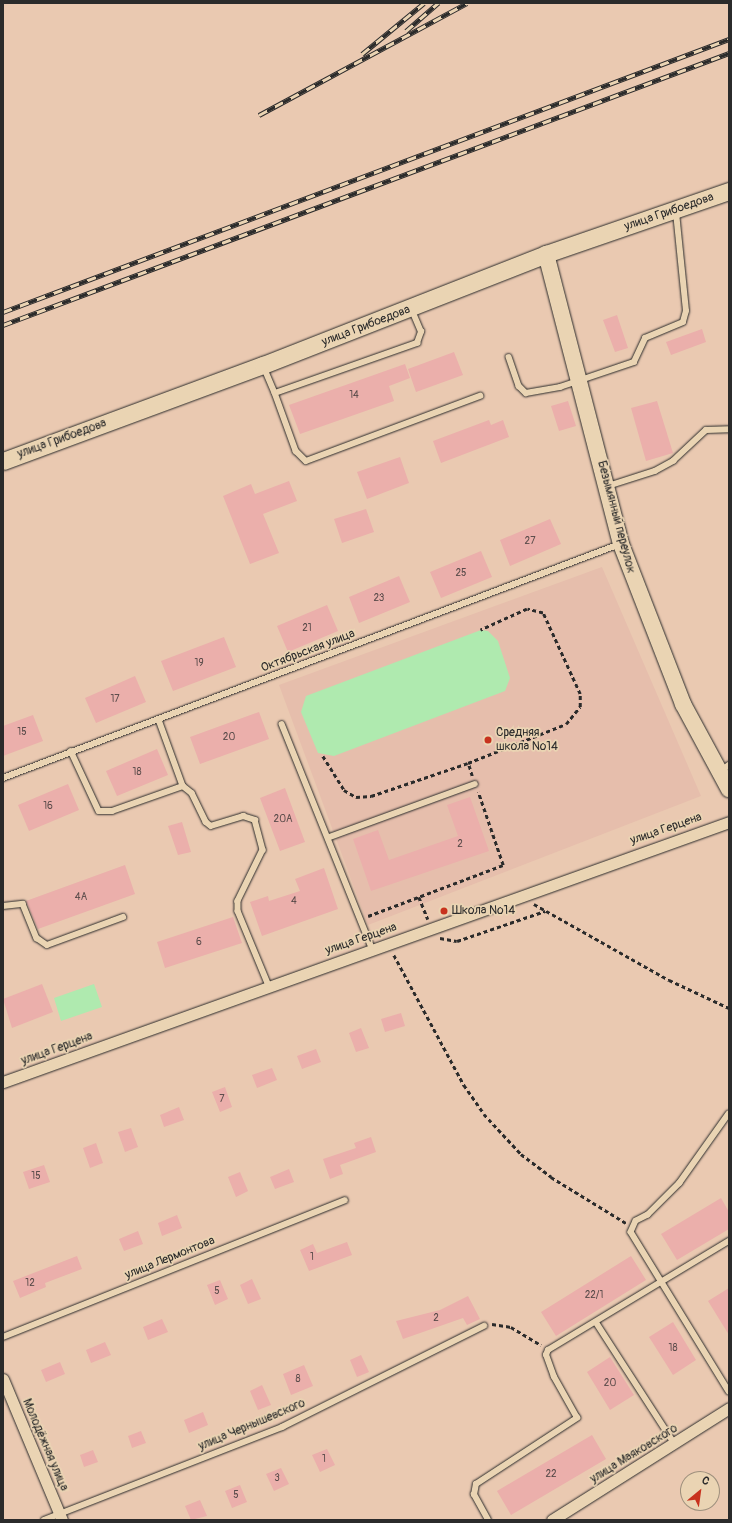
<!DOCTYPE html>
<meta charset="utf-8">
<style>
body{margin:0}
#map{position:relative;width:732px;height:1523px;overflow:hidden;background:#eac9b1;font-family:Pangolin,sans-serif}
div>[style]{position:absolute}
[style*='--x']{left:calc(var(--x)*1px);top:calc(var(--y)*1px);width:calc(var(--w)*1px);rotate:calc(var(--a)*1deg)}
.built>*{inset:0;background:#e6beac}
.green>*{inset:0;background:#afeaaf}
.building>*{inset:0;background:#ebafab}
.path>*{height:2.5px;margin-top:-1.25px;transform-origin:0;background:repeating-linear-gradient(90deg,#2b2b2b 0 4px,transparent 0 7px)}
.roads{filter:drop-shadow(0 0 1px #2b2b2b) drop-shadow(0 0 1px #2b2b2b)}
.lane>*{height:5.5px;margin:-2.75px;padding:0 2.75px;transform-origin:2.75px;border-radius:2.75px;background:#ead4b3}
.street>*{height:11px;margin:-5.5px;padding:0 5.5px;transform-origin:5.5px;border-radius:5.5px;background:#ead4b3}
.secondary>*{height:16px;margin:-8px;padding:0 8px;transform-origin:8px;border-radius:8px;background:#ead4b3}
.primary>*{height:17px;margin:-8.5px;padding:0 8.5px;transform-origin:8.5px;border-radius:8.5px;background:#ead4b3}
.rail>*{height:4.5px;margin-top:-2.25px;transform-origin:0;background:repeating-linear-gradient(90deg,#ead4b3 0 9px,#2b2b2b 0 18px);box-sizing:border-box;border-block:1px solid #2b2b2b}
.dots>*{width:11px;height:11px;translate:-50% -50%;box-sizing:border-box;border:2px solid #ead4b3;border-radius:50%}
span{translate:-50% -50%;white-space:nowrap;text-align:center;line-height:1.15;-webkit-text-stroke:3.5px #ead4b3;paint-order:stroke}
.number-label{font-size:10px;color:#5b4c4b}
.number-label span{-webkit-text-stroke-width:0}
.street-label{font-size:12px;color:#2b2b2b}
.poi-label{font-size:12px;color:#2b2b2b}
.left{translate:0 -50%;text-align:left}
.frame{position:absolute;inset:0;border:4px solid #2b2b2b;pointer-events:none}
.north{position:absolute;left:680px;top:1471px;width:40px;height:40px;box-sizing:border-box;background:#ead4b3;border:1px solid #9e907d;border-radius:50%;rotate:29deg;font-size:11px;font-weight:700;line-height:16px;text-align:center;color:#2b2b2b}
.north::after{content:'';display:block;margin:auto;width:14px;height:18px;background:#c8321e;clip-path:polygon(50% 0,100% 100%,50% 72%,0 100%)}
</style>
<div id="map">
<div class="built">
<div style="clip-path:polygon(602px 567px,701px 796px,368px 925px,279px 685px)"></div>
</div>
<div class="green">
<div style="clip-path:polygon(481px 630px,488px 631px,498px 641px,510px 678px,505px 691px,334px 756px,318px 753px,301px 712px,306px 696px)"></div>
<div style="clip-path:polygon(94px 984px,102px 1007px,61px 1021px,54px 998px)"></div>
</div>
<div class="building">
<div style="clip-path:polygon(617px 315px,628px 348px,615px 352px,603px 320px)"></div>
<div style="clip-path:polygon(702px 329px,706px 342px,671px 355px,666px 342px)"></div>
<div style="clip-path:polygon(454px 352px,463px 375px,416px 392px,408px 369px)"></div>
<div style="clip-path:polygon(405px 364px,410px 378px,389px 386px,394px 401px,300px 434px,289px 405px)"></div>
<div style="clip-path:polygon(568px 401px,576px 426px,559px 431px,551px 406px)"></div>
<div style="clip-path:polygon(657px 401px,673px 453px,646px 461px,631px 408px)"></div>
<div style="clip-path:polygon(489px 420px,491px 425px,503px 420px,509px 437px,441px 463px,433px 441px)"></div>
<div style="clip-path:polygon(400px 457px,409px 483px,367px 499px,357px 472px)"></div>
<div style="clip-path:polygon(289px 481px,297px 501px,263px 514px,279px 553px,250px 564px,223px 496px,251px 484px,255px 494px)"></div>
<div style="clip-path:polygon(366px 509px,374px 532px,342px 543px,334px 519px)"></div>
<div style="clip-path:polygon(550px 519px,561px 544px,510px 566px,500px 540px)"></div>
<div style="clip-path:polygon(481px 551px,492px 577px,441px 598px,430px 572px)"></div>
<div style="clip-path:polygon(399px 576px,410px 602px,359px 623px,349px 597px)"></div>
<div style="clip-path:polygon(327px 605px,338px 631px,288px 652px,277px 626px)"></div>
<div style="clip-path:polygon(224px 637px,236px 667px,173px 691px,161px 661px)"></div>
<div style="clip-path:polygon(135px 676px,146px 702px,96px 723px,85px 698px)"></div>
<div style="clip-path:polygon(259px 712px,269px 739px,200px 764px,190px 737px)"></div>
<div style="clip-path:polygon(33px 715px,43px 741px,3px 756px,3px 726px)"></div>
<div style="clip-path:polygon(157px 749px,168px 775px,117px 796px,106px 771px)"></div>
<div style="clip-path:polygon(68px 784px,79px 810px,29px 831px,18px 805px)"></div>
<div style="clip-path:polygon(285px 788px,305px 842px,280px 851px,260px 798px)"></div>
<div style="clip-path:polygon(470px 797px,489px 851px,371px 891px,353px 839px,378px 830px,389px 860px,458px 836px,447px 805px)"></div>
<div style="clip-path:polygon(182px 822px,191px 852px,178px 855px,168px 826px)"></div>
<div style="clip-path:polygon(125px 865px,135px 894px,38px 929px,26px 901px)"></div>
<div style="clip-path:polygon(324px 868px,338px 909px,262px 936px,250px 902px,268px 896px,269px 901px,300px 891px,295px 879px)"></div>
<div style="clip-path:polygon(233px 917px,242px 943px,165px 968px,157px 942px)"></div>
<div style="clip-path:polygon(42px 984px,53px 1012px,12px 1028px,3px 999px)"></div>
<div style="clip-path:polygon(401px 1013px,405px 1026px,385px 1032px,381px 1019px)"></div>
<div style="clip-path:polygon(361px 1028px,369px 1048px,356px 1052px,349px 1033px)"></div>
<div style="clip-path:polygon(316px 1049px,321px 1062px,302px 1069px,297px 1056px)"></div>
<div style="clip-path:polygon(272px 1068px,277px 1080px,257px 1088px,252px 1075px)"></div>
<div style="clip-path:polygon(225px 1087px,232px 1107px,220px 1112px,212px 1092px)"></div>
<div style="clip-path:polygon(179px 1107px,184px 1120px,164px 1127px,160px 1115px)"></div>
<div style="clip-path:polygon(131px 1128px,138px 1147px,125px 1152px,118px 1132px)"></div>
<div style="clip-path:polygon(371px 1137px,376px 1152px,340px 1165px,343px 1174px,330px 1179px,323px 1159px,356px 1148px,354px 1143px)"></div>
<div style="clip-path:polygon(96px 1143px,103px 1163px,90px 1168px,83px 1148px)"></div>
<div style="clip-path:polygon(44px 1165px,50px 1182px,29px 1189px,23px 1172px)"></div>
<div style="clip-path:polygon(289px 1169px,294px 1182px,275px 1189px,270px 1177px)"></div>
<div style="clip-path:polygon(240px 1172px,248px 1191px,236px 1197px,228px 1177px)"></div>
<div style="clip-path:polygon(721px 1198px,729px 1212px,729px 1229px,677px 1260px,661px 1234px)"></div>
<div style="clip-path:polygon(177px 1215px,182px 1228px,162px 1236px,158px 1223px)"></div>
<div style="clip-path:polygon(138px 1231px,143px 1244px,124px 1251px,119px 1239px)"></div>
<div style="clip-path:polygon(347px 1242px,352px 1255px,309px 1271px,300px 1250px,313px 1244px,317px 1253px)"></div>
<div style="clip-path:polygon(77px 1256px,82px 1269px,45px 1283px,46px 1287px,20px 1298px,13px 1281px)"></div>
<div style="clip-path:polygon(631px 1256px,646px 1280px,556px 1336px,541px 1312px)"></div>
<div style="clip-path:polygon(252px 1279px,261px 1299px,248px 1304px,240px 1285px)"></div>
<div style="clip-path:polygon(220px 1280px,228px 1299px,215px 1305px,207px 1285px)"></div>
<div style="clip-path:polygon(729px 1288px,729px 1335px,708px 1301px)"></div>
<div style="clip-path:polygon(468px 1296px,480px 1319px,467px 1325px,463px 1318px,403px 1339px,396px 1321px,440px 1310px)"></div>
<div style="clip-path:polygon(162px 1319px,168px 1332px,148px 1340px,143px 1327px)"></div>
<div style="clip-path:polygon(673px 1322px,696px 1360px,673px 1375px,649px 1337px)"></div>
<div style="clip-path:polygon(105px 1342px,111px 1355px,91px 1363px,86px 1350px)"></div>
<div style="clip-path:polygon(361px 1355px,369px 1372px,357px 1377px,350px 1360px)"></div>
<div style="clip-path:polygon(610px 1357px,634px 1395px,610px 1410px,587px 1372px)"></div>
<div style="clip-path:polygon(60px 1362px,65px 1374px,46px 1382px,41px 1370px)"></div>
<div style="clip-path:polygon(304px 1365px,313px 1386px,291px 1395px,283px 1374px)"></div>
<div style="clip-path:polygon(262px 1385px,271px 1405px,258px 1410px,250px 1391px)"></div>
<div style="clip-path:polygon(203px 1412px,208px 1425px,189px 1433px,184px 1420px)"></div>
<div style="clip-path:polygon(141px 1431px,146px 1443px,132px 1448px,128px 1436px)"></div>
<div style="clip-path:polygon(592px 1435px,606px 1459px,511px 1515px,497px 1491px)"></div>
<div style="clip-path:polygon(327px 1449px,335px 1465px,320px 1472px,312px 1455px)"></div>
<div style="clip-path:polygon(93px 1450px,98px 1462px,84px 1467px,80px 1455px)"></div>
<div style="clip-path:polygon(281px 1468px,289px 1484px,274px 1491px,266px 1474px)"></div>
<div style="clip-path:polygon(240px 1485px,247px 1502px,232px 1508px,225px 1491px)"></div>
<div style="clip-path:polygon(200px 1500px,207px 1516px,191px 1520px,185px 1506px)"></div>
</div>
<div class="path">
<div style="--x:323;--y:756;--w:40;--a:58"></div>
<div style="--x:344;--y:790;--w:14;--a:30"></div>
<div style="--x:356;--y:797;--w:15;--a:-4"></div>
<div style="--x:371;--y:796;--w:102;--a:-18.8"></div>
<div style="--x:472;--y:776;--w:14;--a:-107"></div>
<div style="--x:468;--y:763;--w:105;--a:-21.7"></div>
<div style="--x:566;--y:724;--w:22;--a:-51"></div>
<div style="--x:580;--y:707;--w:13;--a:-90"></div>
<div style="--x:580;--y:694;--w:89;--a:-114.6"></div>
<div style="--x:543;--y:613;--w:16;--a:-166"></div>
<div style="--x:527;--y:609;--w:51;--a:155.5"></div>
<div style="--x:419;--y:897;--w:24;--a:68"></div>
<div style="--x:534;--y:904;--w:155;--a:29.4"></div>
<div style="--x:669;--y:980;--w:66;--a:25"></div>
<div style="--x:368;--y:916;--w:144;--a:-20.7"></div>
<div style="--x:503;--y:865;--w:77;--a:-108.9"></div>
<div style="--x:440;--y:938;--w:17;--a:10"></div>
<div style="--x:457;--y:941;--w:93;--a:-18.8"></div>
<div style="--x:394;--y:955;--w:148;--a:61.7"></div>
<div style="--x:464;--y:1085;--w:35;--a:55"></div>
<div style="--x:484;--y:1114;--w:54;--a:47.2"></div>
<div style="--x:521;--y:1154;--w:38;--a:37"></div>
<div style="--x:551;--y:1177;--w:88;--a:31.5"></div>
<div style="--x:492;--y:1324;--w:19;--a:9"></div>
<div style="--x:511;--y:1327;--w:35;--a:31"></div>
</div>
<div class="roads">
<div class="lane">
<div style="--x:509;--y:357;--w:31;--a:71"></div>
<div style="--x:519;--y:386;--w:10;--a:45"></div>
<div style="--x:526;--y:393;--w:35;--a:-10"></div>
<div style="--x:560;--y:387;--w:78;--a:-18.7"></div>
<div style="--x:634;--y:362;--w:26;--a:-65"></div>
<div style="--x:645;--y:338;--w:41;--a:-22.8"></div>
<div style="--x:683;--y:322;--w:11;--a:-75"></div>
<div style="--x:686;--y:311;--w:100;--a:-95.8"></div>
<div style="--x:264;--y:367;--w:28;--a:67"></div>
<div style="--x:275;--y:393;--w:151;--a:-19.4"></div>
<div style="--x:417;--y:343;--w:12;--a:-70"></div>
<div style="--x:421;--y:332;--w:25;--a:-113"></div>
<div style="--x:275;--y:393;--w:62;--a:70.1"></div>
<div style="--x:296;--y:451;--w:14;--a:45"></div>
<div style="--x:306;--y:461;--w:186;--a:-20.5"></div>
<div style="--x:608;--y:486;--w:49;--a:-17.7"></div>
<div style="--x:655;--y:471;--w:21;--a:-29"></div>
<div style="--x:673;--y:461;--w:45;--a:-43.2"></div>
<div style="--x:706;--y:430;--w:23;--a:-2"></div>
<div style="--x:159;--y:720;--w:70;--a:70"></div>
<div style="--x:282;--y:724;--w:241;--a:68.1"></div>
<div style="--x:71;--y:751;--w:66;--a:65"></div>
<div style="--x:99;--y:811;--w:13;--a:0"></div>
<div style="--x:112;--y:811;--w:75;--a:-19.4"></div>
<div style="--x:183;--y:786;--w:11;--a:38"></div>
<div style="--x:192;--y:793;--w:32;--a:64"></div>
<div style="--x:206;--y:822;--w:6;--a:39"></div>
<div style="--x:211;--y:826;--w:34;--a:-17"></div>
<div style="--x:243;--y:816;--w:13;--a:18"></div>
<div style="--x:255;--y:820;--w:31;--a:75"></div>
<div style="--x:263;--y:850;--w:57;--a:116.1"></div>
<div style="--x:238;--y:901;--w:10;--a:90"></div>
<div style="--x:238;--y:911;--w:81;--a:67.5"></div>
<div style="--x:721;--y:771;--w:10;--a:-37"></div>
<div style="--x:3;--y:778;--w:660;--a:-20.77"></div>
<div style="--x:330;--y:837;--w:154;--a:-20.1"></div>
<div style="--x:3;--y:906;--w:20;--a:-6"></div>
<div style="--x:23;--y:904;--w:37;--a:68"></div>
<div style="--x:37;--y:938;--w:12;--a:35"></div>
<div style="--x:47;--y:945;--w:81;--a:-20.2"></div>
<div style="--x:729;--y:1114;--w:85;--a:125.4"></div>
<div style="--x:680;--y:1183;--w:45;--a:135"></div>
<div style="--x:648;--y:1215;--w:13;--a:153"></div>
<div style="--x:636;--y:1221;--w:12;--a:114"></div>
<div style="--x:631;--y:1232;--w:187;--a:58.4"></div>
<div style="--x:596;--y:1322;--w:145;--a:57.1"></div>
<div style="--x:3;--y:1337;--w:368;--a:-21.8"></div>
<div style="--x:44;--y:1520;--w:256;--a:-21.3"></div>
<div style="--x:282;--y:1427;--w:226;--a:-26.6"></div>
<div style="--x:488;--y:1520;--w:29;--a:-119"></div>
<div style="--x:474;--y:1495;--w:11;--a:-80"></div>
<div style="--x:476;--y:1484;--w:121;--a:-33.2"></div>
<div style="--x:577;--y:1418;--w:47;--a:-119.3"></div>
<div style="--x:554;--y:1377;--w:23;--a:-110"></div>
<div style="--x:546;--y:1355;--w:5;--a:-68"></div>
<div style="--x:548;--y:1350;--w:211;--a:-31.1"></div>
</div>
<div class="street">
<div style="--x:3;--y:1082;--w:771;--a:-19.7"></div>
<div style="--x:3;--y:1379;--w:153;--a:67.3"></div>
<div style="--x:552;--y:1520;--w:209;--a:-32.3"></div>
</div>
<div class="secondary">
<div style="--x:546;--y:254;--w:300;--a:75.5"></div>
<div style="--x:621;--y:544;--w:172;--a:68.8"></div>
<div style="--x:683;--y:704;--w:97;--a:61.6"></div>
</div>
<div class="primary">
<div style="--x:3;--y:461;--w:277;--a:-20.3"></div>
<div style="--x:263;--y:365;--w:304;--a:-21.4"></div>
<div style="--x:546;--y:254;--w:194;--a:-19"></div>
</div>
</div>
<div class="rail">
<div style="--x:406;--y:31;--w:43;--a:-41.2"></div>
<div style="--x:362;--y:54;--w:80;--a:-39.4"></div>
<div style="--x:259;--y:115;--w:236;--a:-28.3"></div>
<div style="--x:3;--y:312;--w:776;--a:-20.61"></div>
<div style="--x:3;--y:325;--w:775;--a:-20.54"></div>
</div>
<div class="dots">
<div style="left:488px;top:740px;background:#c8321e"></div>
<div style="left:444px;top:911px;background:#c8321e"></div>
</div>
<div class="number-label">
<span style="left:354px;top:396px">14</span>
<span style="left:530px;top:542px">27</span>
<span style="left:461px;top:574px">25</span>
<span style="left:379px;top:599px">23</span>
<span style="left:307px;top:629px">21</span>
<span style="left:199px;top:664px">19</span>
<span style="left:115px;top:700px">17</span>
<span style="left:22px;top:733px">15</span>
<span style="left:229px;top:738px">20</span>
<span style="left:137px;top:773px">18</span>
<span style="left:48px;top:807px">16</span>
<span style="left:283px;top:820px">20А</span>
<span style="left:460px;top:845px">2</span>
<span style="left:81px;top:898px">4А</span>
<span style="left:294px;top:902px">4</span>
<span style="left:199px;top:943px">6</span>
<span style="left:222px;top:1100px">7</span>
<span style="left:36px;top:1177px">15</span>
<span style="left:312px;top:1258px">1</span>
<span style="left:30px;top:1284px">12</span>
<span style="left:217px;top:1292px">5</span>
<span style="left:594px;top:1296px">22/1</span>
<span style="left:436px;top:1319px">2</span>
<span style="left:673px;top:1349px">18</span>
<span style="left:298px;top:1380px">8</span>
<span style="left:610px;top:1384px">20</span>
<span style="left:324px;top:1460px">1</span>
<span style="left:551px;top:1475px">22</span>
<span style="left:277px;top:1479px">3</span>
<span style="left:236px;top:1496px">5</span>
</div>
<div class="street-label">
<span style="left:669px;top:212px;rotate:-19deg">улица Грибоедова</span>
<span style="left:366px;top:326px;rotate:-21deg">улица Грибоедова</span>
<span style="left:62px;top:439px;rotate:-20deg">улица Грибоедова</span>
<span style="left:616px;top:517px;rotate:75deg">Безымянный переулок</span>
<span style="left:308px;top:651px;rotate:-21deg">Октябрьская улица</span>
<span style="left:666px;top:829px;rotate:-19deg">улица Герцена</span>
<span style="left:361px;top:939px;rotate:-19deg">улица Герцена</span>
<span style="left:57px;top:1049px;rotate:-20deg">улица Герцена</span>
<span style="left:170px;top:1258px;rotate:-22deg">улица Лермонтова</span>
<span style="left:252px;top:1425px;rotate:-23deg">улица Чернышевского</span>
<span style="left:45px;top:1445px;rotate:67deg">Молодёжная улица</span>
<span style="left:634px;top:1454px;rotate:-32deg">улица Маяковского</span>
</div>
<div class="poi-label">
<span class="left" style="left:496px;top:740px">Средняя<br>школа №14</span>
<span class="left" style="left:452px;top:911px">Школа №14</span>
</div>
<div class="frame"></div>
<div class="north">С</div>
</div>
